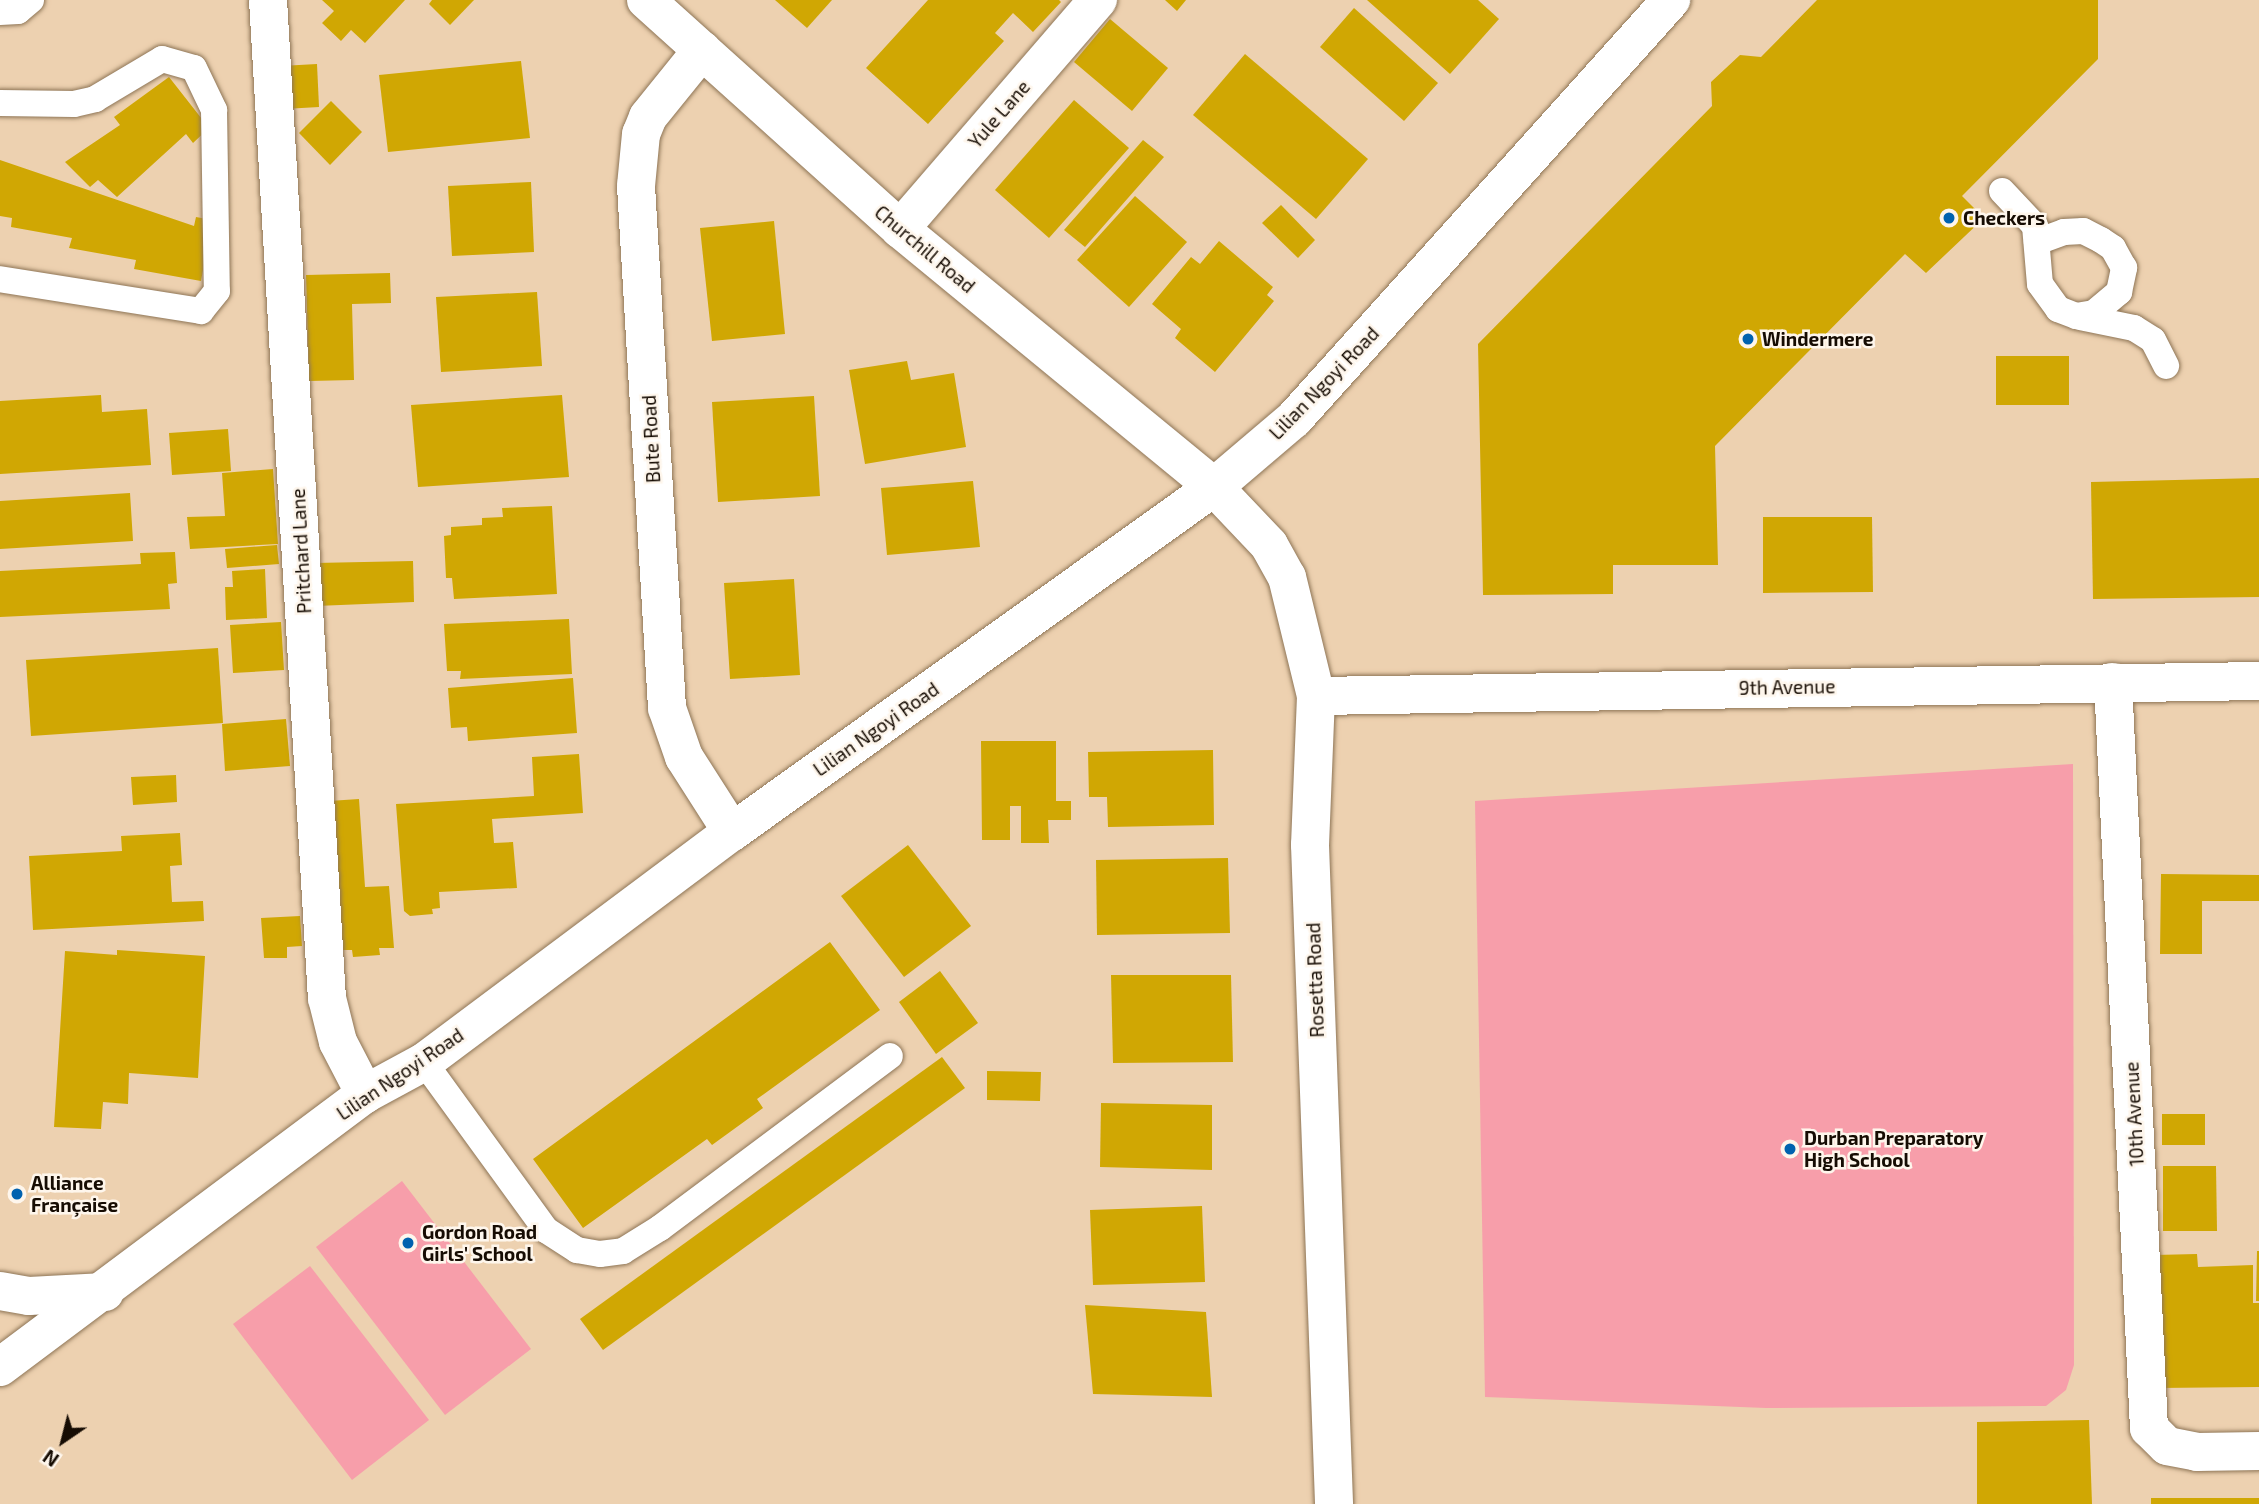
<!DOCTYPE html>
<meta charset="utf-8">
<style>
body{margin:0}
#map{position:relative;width:2259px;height:1504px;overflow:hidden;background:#edd1b0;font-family:"Exo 2",sans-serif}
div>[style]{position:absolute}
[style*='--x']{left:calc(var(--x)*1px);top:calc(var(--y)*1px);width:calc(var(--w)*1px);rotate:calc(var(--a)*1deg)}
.green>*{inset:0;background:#f79eaa}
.building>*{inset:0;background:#d0a703}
.roads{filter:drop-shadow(0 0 2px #8e7556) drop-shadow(0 0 2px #8e7556)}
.service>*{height:26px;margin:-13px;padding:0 13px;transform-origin:13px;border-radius:13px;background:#fff}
.minor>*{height:38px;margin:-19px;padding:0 19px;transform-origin:19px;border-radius:19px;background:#fff}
.tertiary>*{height:38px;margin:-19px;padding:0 19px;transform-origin:19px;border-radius:19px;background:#fff}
.dots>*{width:19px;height:19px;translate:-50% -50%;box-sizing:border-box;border:4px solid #fef6ec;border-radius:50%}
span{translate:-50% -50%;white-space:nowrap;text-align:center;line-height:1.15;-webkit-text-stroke:5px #fef6ec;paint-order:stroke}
.street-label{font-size:19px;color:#160c03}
.poi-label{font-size:19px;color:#160c03;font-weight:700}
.left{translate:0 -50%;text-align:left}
.north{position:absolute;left:28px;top:1406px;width:70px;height:70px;-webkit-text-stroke:5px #fef6ec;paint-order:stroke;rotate:215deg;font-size:19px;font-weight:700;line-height:28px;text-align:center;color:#160c03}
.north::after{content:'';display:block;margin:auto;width:24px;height:32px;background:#160c03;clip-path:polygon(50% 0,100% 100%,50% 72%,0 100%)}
</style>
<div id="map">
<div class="green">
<div style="clip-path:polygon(2073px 764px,2074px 1365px,2066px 1390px,2046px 1406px,1766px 1408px,1485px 1397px,1475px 801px)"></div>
<div style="clip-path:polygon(402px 1181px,531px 1349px,445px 1415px,316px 1247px)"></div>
<div style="clip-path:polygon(310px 1266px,429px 1420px,352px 1480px,233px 1324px)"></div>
</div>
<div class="building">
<div style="clip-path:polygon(322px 0,405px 0,365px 43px,351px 30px,341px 41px,322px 23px,334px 11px)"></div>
<div style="clip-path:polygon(432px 0,474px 0,450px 25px,429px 4px)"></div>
<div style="clip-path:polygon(775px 0,832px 0,807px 28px)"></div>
<div style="clip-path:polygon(928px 0,1059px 0,1061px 2px,1033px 32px,1013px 13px,995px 33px,1004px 41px,928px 124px,866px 68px)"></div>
<div style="clip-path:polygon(1165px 0,1186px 0,1177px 11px)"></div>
<div style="clip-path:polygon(1367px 0,1478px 0,1499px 19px,1450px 74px)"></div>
<div style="clip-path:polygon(1817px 0,2098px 0,2098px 59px,1962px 196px,1984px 218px,1926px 273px,1905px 254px,1715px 446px,1718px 565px,1613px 565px,1613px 594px,1483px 595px,1478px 344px,1712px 106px,1711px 82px,1740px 55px,1761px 57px)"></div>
<div style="clip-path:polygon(1354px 8px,1438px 83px,1404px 121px,1320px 47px)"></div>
<div style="clip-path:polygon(1110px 19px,1168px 68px,1132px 111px,1074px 62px)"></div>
<div style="clip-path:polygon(1245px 54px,1368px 159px,1316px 219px,1193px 115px)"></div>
<div style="clip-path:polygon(521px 61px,530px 138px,388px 152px,379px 75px)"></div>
<div style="clip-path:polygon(317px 64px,319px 107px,284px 109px,281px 66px)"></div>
<div style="clip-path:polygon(169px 77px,209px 128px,193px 143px,186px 134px,117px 197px,98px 180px,90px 187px,65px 162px,120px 125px,114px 117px)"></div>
<div style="clip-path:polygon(1074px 100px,1129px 148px,1049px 238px,995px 190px)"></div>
<div style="clip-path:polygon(331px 101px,362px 132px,330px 165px,299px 133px)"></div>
<div style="clip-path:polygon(1143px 140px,1164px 157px,1085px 247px,1064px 230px)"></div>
<div style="clip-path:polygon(0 160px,194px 226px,196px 217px,212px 220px,201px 281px,134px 269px,136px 260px,69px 248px,72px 238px,11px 227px,12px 218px,0 216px)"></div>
<div style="clip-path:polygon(531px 182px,534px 252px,452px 256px,448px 186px)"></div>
<div style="clip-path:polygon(1135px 196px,1187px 242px,1129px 307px,1077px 260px)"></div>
<div style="clip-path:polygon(1281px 205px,1315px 240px,1298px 258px,1262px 223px)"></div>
<div style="clip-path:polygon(774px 221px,785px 334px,712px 341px,700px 228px)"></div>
<div style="clip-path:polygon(1219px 241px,1273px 287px,1267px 295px,1274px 301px,1215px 372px,1175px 338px,1181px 329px,1152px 304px,1191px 257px,1200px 264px)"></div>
<div style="clip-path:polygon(390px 273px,391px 303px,352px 304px,354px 380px,309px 381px,306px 275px)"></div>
<div style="clip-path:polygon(537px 292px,542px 366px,441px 372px,436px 297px)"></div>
<div style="clip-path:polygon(1996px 356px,2069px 356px,2069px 405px,1996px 405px)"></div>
<div style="clip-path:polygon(907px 361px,911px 380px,954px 373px,966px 447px,865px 464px,849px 370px)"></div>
<div style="clip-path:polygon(101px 395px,102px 412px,147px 409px,151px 465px,0 474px,0 401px)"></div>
<div style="clip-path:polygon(562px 395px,569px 477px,418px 487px,411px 405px)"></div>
<div style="clip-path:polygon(814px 396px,820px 496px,718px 502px,712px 402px)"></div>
<div style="clip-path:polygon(228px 429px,231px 471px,172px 475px,169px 433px)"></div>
<div style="clip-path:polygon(273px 469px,278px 544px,190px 549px,187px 517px,225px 516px,222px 473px)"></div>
<div style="clip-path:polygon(2259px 478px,2259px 597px,2093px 599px,2091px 482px)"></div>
<div style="clip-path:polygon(973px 481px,980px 547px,887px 555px,881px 488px)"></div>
<div style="clip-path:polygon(130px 493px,133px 541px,0 549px,0 501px)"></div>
<div style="clip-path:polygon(552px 506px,557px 594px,454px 599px,452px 578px,446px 578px,444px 536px,451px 535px,451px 527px,482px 525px,482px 518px,503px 517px,502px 508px)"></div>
<div style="clip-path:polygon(1763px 517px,1872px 517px,1873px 592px,1763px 593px)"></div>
<div style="clip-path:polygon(277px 545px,279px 564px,227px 568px,225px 549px)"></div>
<div style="clip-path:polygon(175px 552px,177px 583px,168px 584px,170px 609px,0 617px,0 571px,141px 564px,140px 553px)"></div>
<div style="clip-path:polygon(413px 561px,414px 602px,316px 606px,315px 563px)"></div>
<div style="clip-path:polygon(265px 569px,267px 618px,226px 620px,225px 587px,233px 587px,232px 571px)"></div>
<div style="clip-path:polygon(794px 579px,800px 675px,730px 679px,724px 583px)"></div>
<div style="clip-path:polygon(569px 619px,572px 674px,460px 679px,461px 671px,447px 671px,444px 624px)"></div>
<div style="clip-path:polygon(281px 622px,284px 670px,233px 673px,230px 625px)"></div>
<div style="clip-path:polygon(218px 648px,223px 723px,31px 736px,26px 660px)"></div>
<div style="clip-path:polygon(573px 678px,577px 733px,468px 741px,467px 727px,451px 728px,448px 688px)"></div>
<div style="clip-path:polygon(286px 719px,290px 766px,225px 771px,222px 724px)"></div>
<div style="clip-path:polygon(981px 741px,1056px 741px,1056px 801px,1071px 801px,1071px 820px,1048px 820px,1049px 843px,1021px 843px,1021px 806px,1010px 806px,1010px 840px,982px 840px)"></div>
<div style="clip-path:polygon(1213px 750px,1214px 825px,1108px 827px,1107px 797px,1089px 797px,1088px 752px)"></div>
<div style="clip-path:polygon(579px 754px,583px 813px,492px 819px,494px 843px,513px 842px,517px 888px,439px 892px,440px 908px,432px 909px,433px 914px,410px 916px,404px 911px,396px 804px,534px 796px,532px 757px)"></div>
<div style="clip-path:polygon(176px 775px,177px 802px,133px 805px,131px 777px)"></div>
<div style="clip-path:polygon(359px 799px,365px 887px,389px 886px,394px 948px,379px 948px,380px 955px,353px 957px,352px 950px,339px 950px,329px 801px)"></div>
<div style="clip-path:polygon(180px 833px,182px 865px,170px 866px,172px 902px,203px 901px,204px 921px,33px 930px,29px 856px,122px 851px,121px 836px)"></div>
<div style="clip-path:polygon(908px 845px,971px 926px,904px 977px,841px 896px)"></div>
<div style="clip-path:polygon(1228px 858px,1230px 933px,1097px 935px,1096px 860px)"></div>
<div style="clip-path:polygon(2161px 874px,2259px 875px,2259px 901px,2202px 901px,2202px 954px,2160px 954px)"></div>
<div style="clip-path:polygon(300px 916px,302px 946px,287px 947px,287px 958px,264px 958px,261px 918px)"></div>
<div style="clip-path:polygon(830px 942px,880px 1010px,757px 1099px,763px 1108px,712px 1145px,707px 1139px,583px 1228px,533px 1159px)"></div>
<div style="clip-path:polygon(117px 950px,205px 956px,198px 1078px,129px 1073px,128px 1104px,103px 1102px,101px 1129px,54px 1127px,65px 951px,117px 955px)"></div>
<div style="clip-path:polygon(940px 971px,978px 1023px,936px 1054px,899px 1002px)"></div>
<div style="clip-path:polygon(1111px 975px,1231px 975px,1233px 1062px,1113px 1063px)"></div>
<div style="clip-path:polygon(942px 1057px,965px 1088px,603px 1350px,580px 1319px)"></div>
<div style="clip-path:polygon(987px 1071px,1041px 1072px,1040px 1101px,987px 1100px)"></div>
<div style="clip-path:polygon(1101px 1103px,1212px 1105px,1212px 1170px,1100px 1167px)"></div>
<div style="clip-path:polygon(2162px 1114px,2205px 1114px,2205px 1145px,2162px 1145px)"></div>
<div style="clip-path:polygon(2163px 1166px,2216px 1166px,2217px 1231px,2163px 1231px)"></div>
<div style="clip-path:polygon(1202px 1206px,1205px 1282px,1093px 1285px,1090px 1210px)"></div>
<div style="clip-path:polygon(2257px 1251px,2259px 1251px,2259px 1301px,2256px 1301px)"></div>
<div style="clip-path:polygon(2197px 1254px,2198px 1267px,2253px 1265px,2253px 1303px,2259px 1303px,2259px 1387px,2157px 1388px,2155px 1255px)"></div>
<div style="clip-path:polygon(1085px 1305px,1206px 1312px,1212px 1397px,1093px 1394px)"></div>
<div style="clip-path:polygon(2089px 1420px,2092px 1504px,1977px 1504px,1977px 1422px)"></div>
<div style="clip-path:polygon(2151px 1498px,2259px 1498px,2259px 1504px,2151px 1504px)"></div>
</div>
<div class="roads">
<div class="service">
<div style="--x:0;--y:12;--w:18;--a:-3"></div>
<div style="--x:18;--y:11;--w:17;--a:-40"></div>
<div style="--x:0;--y:103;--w:74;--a:0.8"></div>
<div style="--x:74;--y:104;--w:22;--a:-13"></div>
<div style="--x:95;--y:99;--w:78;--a:-30.8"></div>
<div style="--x:162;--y:59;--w:33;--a:16"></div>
<div style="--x:194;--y:68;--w:47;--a:64.5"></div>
<div style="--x:214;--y:110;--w:181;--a:89.1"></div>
<div style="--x:217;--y:291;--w:26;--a:129"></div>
<div style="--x:201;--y:311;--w:204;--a:-171"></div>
<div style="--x:2002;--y:191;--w:48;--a:46.7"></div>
<div style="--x:2035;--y:226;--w:58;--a:85.1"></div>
<div style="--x:2040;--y:284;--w:31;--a:54"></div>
<div style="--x:2058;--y:309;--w:19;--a:21"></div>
<div style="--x:2076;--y:316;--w:18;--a:-9"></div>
<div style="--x:2094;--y:313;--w:33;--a:-40"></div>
<div style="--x:2119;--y:292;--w:25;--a:-78"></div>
<div style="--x:2124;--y:268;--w:23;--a:-119"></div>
<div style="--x:2113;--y:248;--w:14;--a:-146"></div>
<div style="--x:2101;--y:240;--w:20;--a:-153"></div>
<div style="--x:2083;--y:231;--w:19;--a:177"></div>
<div style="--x:2064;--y:232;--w:29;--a:160"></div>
<div style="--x:2080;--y:317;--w:55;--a:11.5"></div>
<div style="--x:2134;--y:328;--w:22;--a:32"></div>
<div style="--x:2153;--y:340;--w:29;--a:63"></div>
<div style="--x:424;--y:1062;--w:208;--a:54"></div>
<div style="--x:546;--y:1230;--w:37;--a:33"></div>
<div style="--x:577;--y:1250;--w:23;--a:10"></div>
<div style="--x:600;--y:1254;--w:23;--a:-7"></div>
<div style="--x:623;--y:1251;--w:44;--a:-31.9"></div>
<div style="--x:660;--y:1228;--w:287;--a:-36.8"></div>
</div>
<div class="minor">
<div style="--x:268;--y:0;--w:1000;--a:86.62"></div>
<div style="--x:327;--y:998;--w:45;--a:76"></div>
<div style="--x:338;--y:1042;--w:59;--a:62.6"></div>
<div style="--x:646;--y:0;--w:342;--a:42"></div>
<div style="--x:900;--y:229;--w:406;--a:39.4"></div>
<div style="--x:1214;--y:487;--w:80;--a:46.5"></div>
<div style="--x:1269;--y:545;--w:37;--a:61"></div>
<div style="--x:1287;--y:577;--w:122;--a:76.3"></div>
<div style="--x:1316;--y:696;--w:149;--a:92.3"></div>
<div style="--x:1310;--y:845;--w:659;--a:87.91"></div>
<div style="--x:702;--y:50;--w:86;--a:128.9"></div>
<div style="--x:648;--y:117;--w:18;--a:112"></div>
<div style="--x:641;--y:134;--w:52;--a:95.5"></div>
<div style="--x:636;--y:186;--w:523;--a:86.6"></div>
<div style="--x:667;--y:708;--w:52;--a:70.9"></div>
<div style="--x:684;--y:757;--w:89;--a:57.4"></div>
<div style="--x:900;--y:229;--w:303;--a:-49.2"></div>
<div style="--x:2113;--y:682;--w:747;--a:87.24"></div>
<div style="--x:2149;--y:1428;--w:25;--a:45"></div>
<div style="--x:2167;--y:1446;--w:31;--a:11"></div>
<div style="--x:2197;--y:1452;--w:62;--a:-0.9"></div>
<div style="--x:1316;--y:696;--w:943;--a:-0.91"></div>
</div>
<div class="tertiary">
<div style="--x:0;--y:1291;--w:29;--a:10"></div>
<div style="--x:29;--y:1296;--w:76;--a:-3"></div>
<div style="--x:0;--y:1367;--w:456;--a:-36.8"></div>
<div style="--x:365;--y:1094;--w:67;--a:-28.5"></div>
<div style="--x:424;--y:1062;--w:384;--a:-36.8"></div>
<div style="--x:732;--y:832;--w:593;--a:-35.59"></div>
<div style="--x:1214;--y:487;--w:105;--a:-40.4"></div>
<div style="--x:1294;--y:419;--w:564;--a:-48.02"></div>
</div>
</div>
<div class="dots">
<div style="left:1949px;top:218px;background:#0162af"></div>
<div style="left:1748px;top:339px;background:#0162af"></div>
<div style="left:1790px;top:1149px;background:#0162af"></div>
<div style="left:17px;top:1194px;background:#0162af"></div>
<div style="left:408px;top:1243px;background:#0162af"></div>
</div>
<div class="street-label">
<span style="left:999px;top:114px;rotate:-49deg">Yule Lane</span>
<span style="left:925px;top:249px;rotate:40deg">Churchill Road</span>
<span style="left:1324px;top:383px;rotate:-46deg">Lilian Ngoyi Road</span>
<span style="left:651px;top:439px;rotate:-93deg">Bute Road</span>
<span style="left:301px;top:551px;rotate:-93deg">Pritchard Lane</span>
<span style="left:1787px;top:687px;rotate:-1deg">9th Avenue</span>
<span style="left:876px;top:729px;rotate:-35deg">Lilian Ngoyi Road</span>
<span style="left:1315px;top:980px;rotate:-92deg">Rosetta Road</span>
<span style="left:400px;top:1074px;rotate:-34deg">Lilian Ngoyi Road</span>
<span style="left:2134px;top:1114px;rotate:-93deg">10th Avenue</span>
</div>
<div class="poi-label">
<span class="left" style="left:1963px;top:218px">Checkers</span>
<span class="left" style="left:1762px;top:339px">Windermere</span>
<span class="left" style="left:1804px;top:1149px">Durban Preparatory<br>High School</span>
<span class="left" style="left:31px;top:1194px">Alliance<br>Française</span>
<span class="left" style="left:422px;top:1243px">Gordon Road<br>Girls' School</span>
</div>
<div class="north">N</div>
</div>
